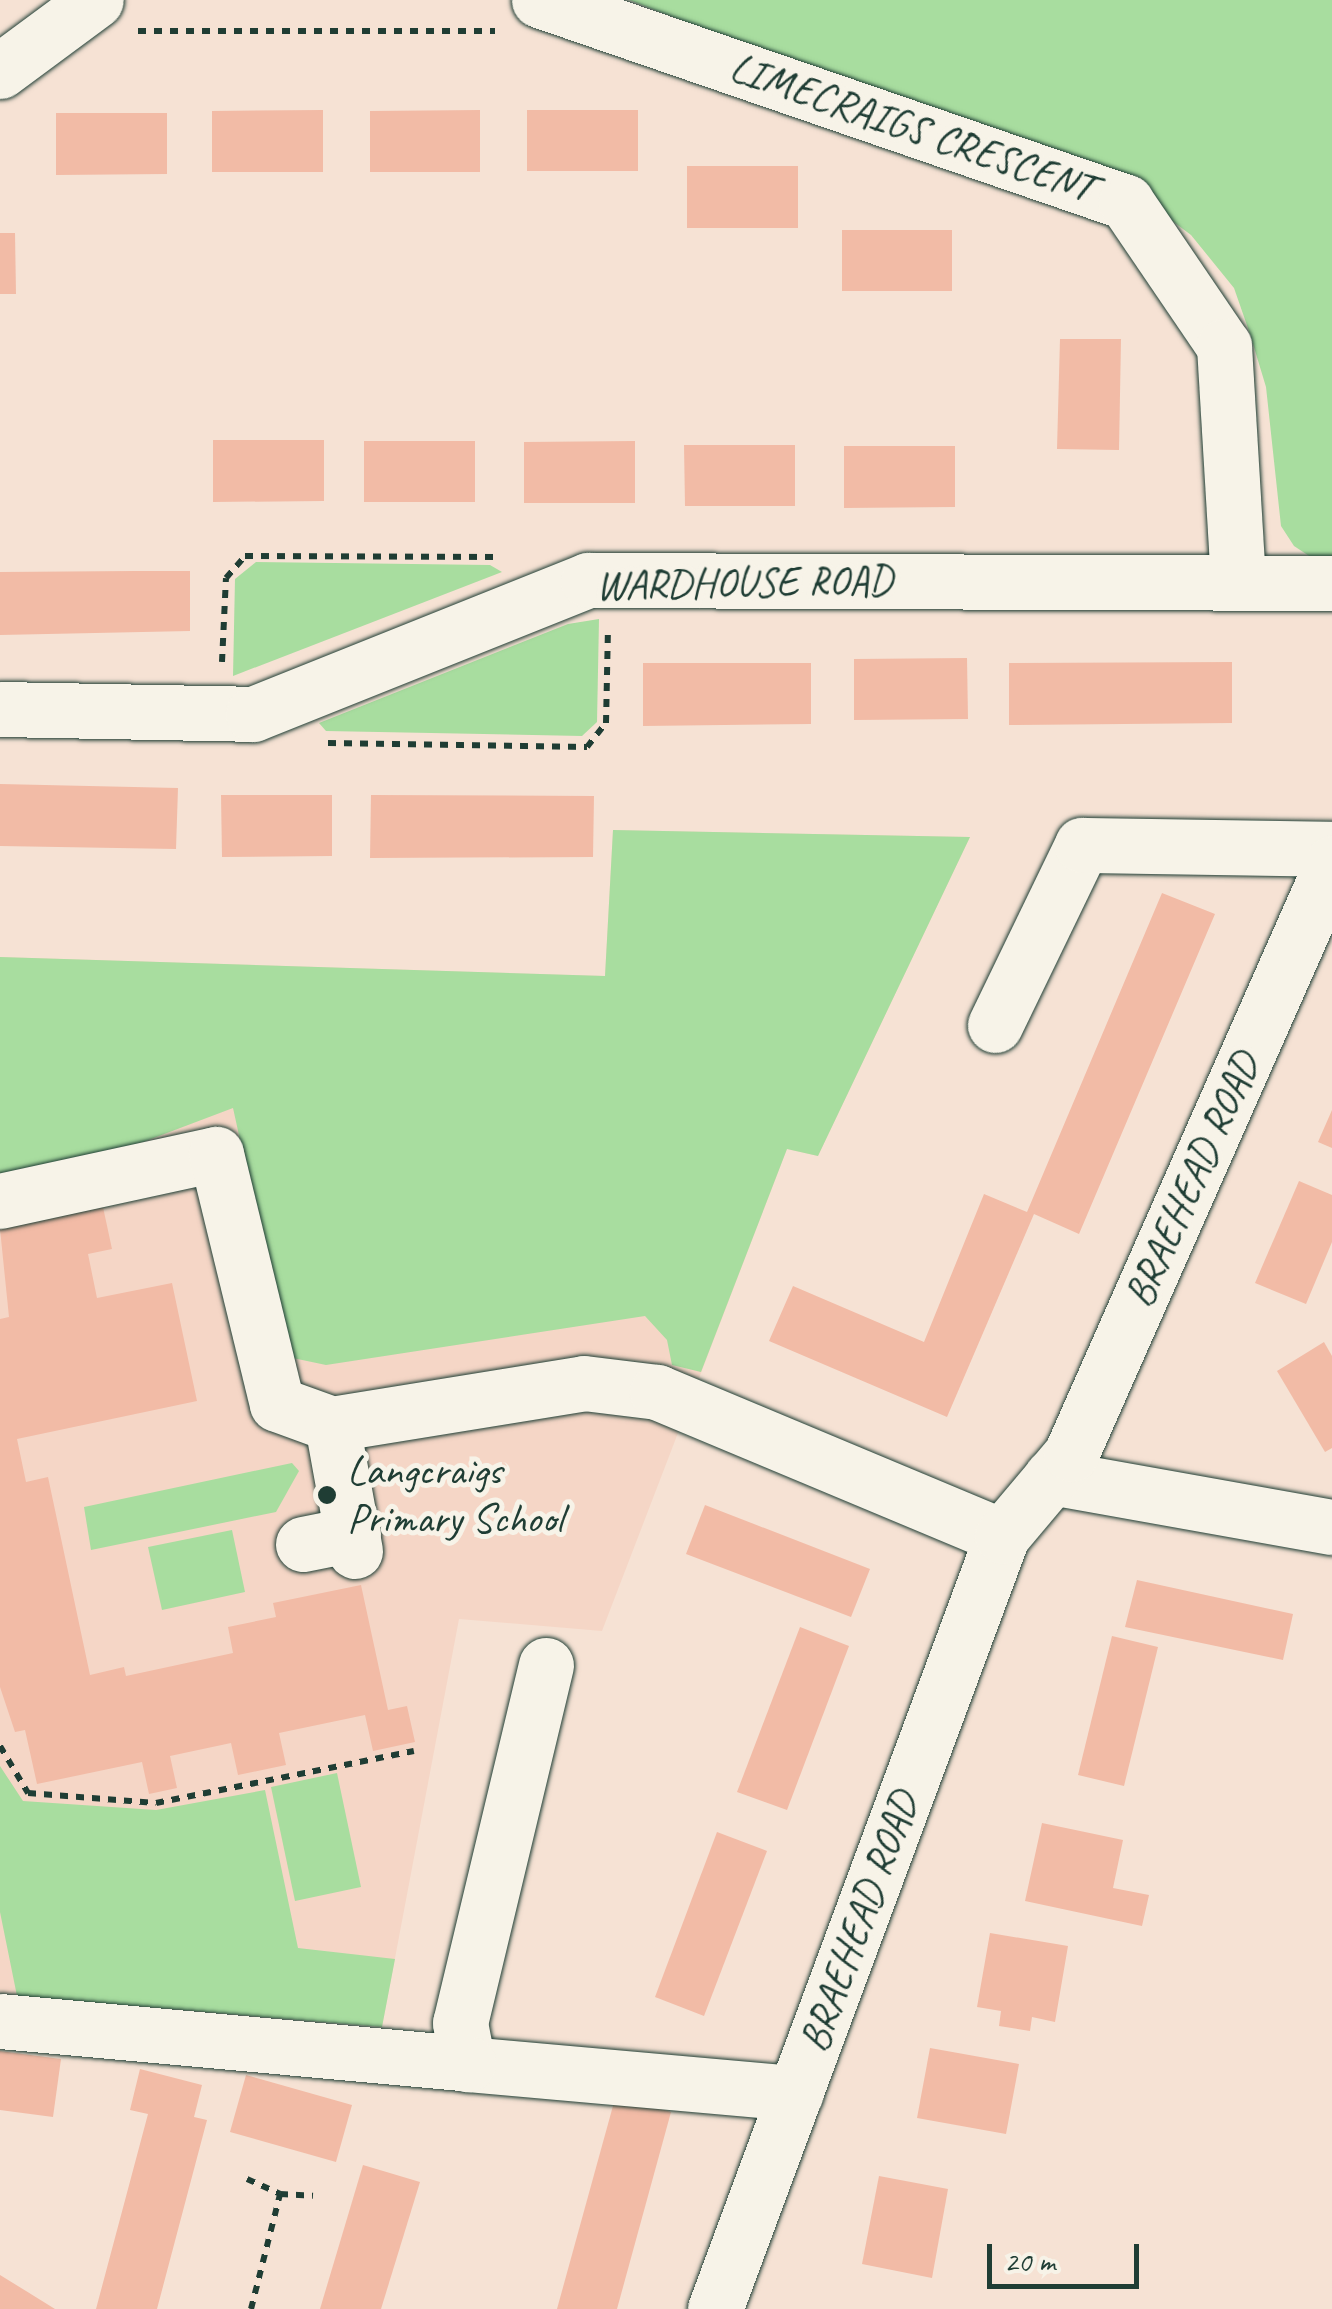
<!DOCTYPE html>
<style>
body{margin:0}
#map{position:relative;width:1332px;height:2309px;overflow:hidden;background:#f6e2d4;font-family:Caveat,sans-serif}
div>[style]{position:absolute}
[style*='--x']{left:calc(var(--x)*1px);top:calc(var(--y)*1px);width:calc(var(--w)*1px);rotate:calc(var(--a)*1deg)}
.built>*{inset:0;background:#f5d6c6}
.green>*{inset:0;background:#a8dd9f}
.building>*{inset:0;background:#f2bba6}
.path>*{height:6px;margin-top:-3px;transform-origin:0;background:repeating-linear-gradient(90deg,#1f3d34 0 8px,transparent 0 16px)}
.roads{filter:drop-shadow(0 0 2px #1f3d34) drop-shadow(0 0 2px #1f3d34)}
.minor>*{height:55px;margin:-27.5px;padding:0 27.5px;transform-origin:27.5px;border-radius:27.5px;background:#f7f3e8}
.dots>*{width:28px;height:28px;translate:-50% -50%;box-sizing:border-box;border:5px solid #f7f3e8;border-radius:50%}
span{translate:-50% -50%;white-space:nowrap;text-align:center;line-height:1.15;-webkit-text-stroke:10px #f7f3e8;paint-order:stroke}
.street-label{font-size:42px;color:#1f3d34}
.poi-label{font-size:42px;color:#1f3d34}
.left{translate:0 -50%;text-align:left}
.scale{position:absolute;left:987px;top:2244px;width:152px;height:45px;box-sizing:border-box;border:5px solid #1f3d34;border-top:0;padding-left:12px;font-size:30px;line-height:35px;white-space:nowrap;color:#1f3d34;-webkit-text-stroke:8px #f7f3e8;paint-order:stroke}
</style>
<div id="map">
<div class="built">
<div style="clip-path:polygon(613px 830px,970px 837px,818px 1156px,787px 1149px,602px 1631px,459px 1619px,382px 2027px,0 1995px,0 957px,605px 976px)"></div>
</div>
<div class="green">
<div style="clip-path:polygon(629px 0,1332px 0,1332px 571px,1294px 546px,1281px 526px,1266px 387px,1250px 334px,1234px 288px,1191px 235px,1143px 199px)"></div>
<div style="clip-path:polygon(256px 562px,490px 565px,502px 572px,233px 676px,235px 579px)"></div>
<div style="clip-path:polygon(599px 619px,597px 722px,582px 736px,326px 731px,319px 723px,568px 624px)"></div>
<div style="clip-path:polygon(613px 830px,970px 837px,818px 1156px,787px 1149px,701px 1372px,672px 1365px,667px 1340px,645px 1316px,326px 1365px,288px 1357px,233px 1108px,93px 1161px,0 1181px,0 957px,605px 976px)"></div>
<div style="clip-path:polygon(292px 1463px,299px 1471px,276px 1512px,91px 1550px,84px 1507px)"></div>
<div style="clip-path:polygon(232px 1530px,245px 1592px,162px 1610px,148px 1547px)"></div>
<div style="clip-path:polygon(0 1766px,23px 1801px,156px 1810px,265px 1790px,298px 1948px,395px 1959px,382px 2027px,17px 1996px,0 1912px)"></div>
<div style="clip-path:polygon(337px 1773px,361px 1887px,295px 1901px,271px 1787px)"></div>
</div>
<div class="building">
<div style="clip-path:polygon(323px 110px,323px 172px,212px 172px,212px 111px)"></div>
<div style="clip-path:polygon(480px 110px,480px 172px,370px 172px,370px 111px)"></div>
<div style="clip-path:polygon(527px 110px,638px 110px,638px 171px,527px 171px)"></div>
<div style="clip-path:polygon(56px 113px,167px 113px,167px 174px,56px 175px)"></div>
<div style="clip-path:polygon(687px 166px,798px 166px,798px 228px,687px 228px)"></div>
<div style="clip-path:polygon(842px 230px,952px 230px,952px 291px,842px 291px)"></div>
<div style="clip-path:polygon(0 233px,15px 233px,16px 294px,0 294px)"></div>
<div style="clip-path:polygon(1060px 339px,1121px 339px,1119px 450px,1057px 449px)"></div>
<div style="clip-path:polygon(213px 440px,324px 440px,324px 501px,213px 502px)"></div>
<div style="clip-path:polygon(364px 441px,475px 441px,475px 502px,364px 502px)"></div>
<div style="clip-path:polygon(635px 441px,635px 503px,524px 503px,524px 442px)"></div>
<div style="clip-path:polygon(684px 445px,795px 445px,795px 506px,685px 506px)"></div>
<div style="clip-path:polygon(844px 446px,955px 446px,955px 507px,844px 508px)"></div>
<div style="clip-path:polygon(134px 571px,190px 571px,190px 631px,0 635px,0 572px)"></div>
<div style="clip-path:polygon(967px 658px,968px 719px,854px 720px,854px 659px)"></div>
<div style="clip-path:polygon(1232px 662px,1232px 723px,1009px 725px,1009px 663px)"></div>
<div style="clip-path:polygon(643px 663px,811px 663px,811px 724px,643px 726px)"></div>
<div style="clip-path:polygon(0 784px,178px 788px,176px 849px,0 846px)"></div>
<div style="clip-path:polygon(221px 795px,332px 795px,332px 856px,222px 857px)"></div>
<div style="clip-path:polygon(371px 795px,594px 796px,593px 857px,370px 858px)"></div>
<div style="clip-path:polygon(1162px 893px,1215px 914px,1079px 1234px,1034px 1214px,947px 1417px,769px 1341px,793px 1286px,924px 1342px,984px 1194px,1027px 1212px)"></div>
<div style="clip-path:polygon(1332px 1110px,1332px 1148px,1318px 1142px)"></div>
<div style="clip-path:polygon(1299px 1181px,1332px 1195px,1332px 1242px,1306px 1304px,1255px 1283px)"></div>
<div style="clip-path:polygon(103px 1207px,112px 1249px,88px 1254px,97px 1298px,172px 1283px,197px 1401px,17px 1439px,26px 1482px,48px 1477px,90px 1675px,124px 1667px,126px 1676px,233px 1653px,228px 1627px,276px 1617px,273px 1603px,361px 1585px,388px 1710px,407px 1706px,415px 1742px,373px 1751px,365px 1715px,279px 1733px,286px 1765px,238px 1775px,231px 1743px,170px 1756px,177px 1788px,149px 1794px,142px 1762px,37px 1784px,25px 1730px,15px 1732px,0 1687px,0 1319px,9px 1317px,0 1229px)"></div>
<div style="clip-path:polygon(1324px 1342px,1332px 1356px,1332px 1448px,1325px 1452px,1277px 1371px)"></div>
<div style="clip-path:polygon(705px 1505px,870px 1569px,851px 1617px,686px 1554px)"></div>
<div style="clip-path:polygon(1137px 1580px,1293px 1614px,1283px 1660px,1125px 1627px)"></div>
<div style="clip-path:polygon(800px 1627px,849px 1646px,787px 1810px,737px 1792px)"></div>
<div style="clip-path:polygon(1112px 1636px,1158px 1647px,1124px 1786px,1078px 1775px)"></div>
<div style="clip-path:polygon(1042px 1823px,1123px 1840px,1113px 1888px,1149px 1895px,1142px 1926px,1025px 1901px)"></div>
<div style="clip-path:polygon(717px 1832px,767px 1851px,704px 2016px,655px 1997px)"></div>
<div style="clip-path:polygon(990px 1933px,1068px 1946px,1055px 2022px,1032px 2017px,1030px 2031px,999px 2026px,1001px 2011px,977px 2007px)"></div>
<div style="clip-path:polygon(930px 2048px,1019px 2064px,1006px 2134px,917px 2118px)"></div>
<div style="clip-path:polygon(0 2051px,61px 2059px,53px 2117px,0 2110px)"></div>
<div style="clip-path:polygon(140px 2069px,202px 2085px,194px 2117px,207px 2120px,157px 2309px,96px 2309px,148px 2114px,130px 2110px)"></div>
<div style="clip-path:polygon(246px 2075px,352px 2105px,336px 2162px,230px 2132px)"></div>
<div style="clip-path:polygon(616px 2095px,671px 2112px,617px 2309px,557px 2309px)"></div>
<div style="clip-path:polygon(363px 2165px,420px 2182px,381px 2309px,320px 2309px)"></div>
<div style="clip-path:polygon(879px 2176px,948px 2189px,932px 2278px,862px 2264px)"></div>
<div style="clip-path:polygon(0 2275px,26px 2291px,55px 2309px,0 2309px)"></div>
</div>
<div class="path">
<div style="--x:138;--y:31;--w:357;--a:0"></div>
<div style="--x:222;--y:662;--w:84;--a:-87.3"></div>
<div style="--x:226;--y:578;--w:29;--a:-49"></div>
<div style="--x:245;--y:556;--w:253;--a:0.2"></div>
<div style="--x:328;--y:743;--w:259;--a:0.9"></div>
<div style="--x:587;--y:747;--w:31;--a:-52"></div>
<div style="--x:606;--y:723;--w:92;--a:-88.8"></div>
<div style="--x:0;--y:1746;--w:55;--a:59.2"></div>
<div style="--x:28;--y:1793;--w:128;--a:4.5"></div>
<div style="--x:156;--y:1803;--w:263;--a:-11.4"></div>
<div style="--x:247;--y:2179;--w:36;--a:24"></div>
<div style="--x:280;--y:2194;--w:33;--a:3"></div>
<div style="--x:251;--y:2309;--w:119;--a:-75.8"></div>
</div>
<div class="roads">
<div class="minor">
<div style="--x:539;--y:0;--w:621;--a:18.99"></div>
<div style="--x:1126;--y:202;--w:174;--a:55.8"></div>
<div style="--x:1224;--y:346;--w:234;--a:86.6"></div>
<div style="--x:0;--y:71;--w:119;--a:-36.5"></div>
<div style="--x:0;--y:709;--w:253;--a:1.1"></div>
<div style="--x:253;--y:714;--w:361;--a:-21.8"></div>
<div style="--x:588;--y:580;--w:744;--a:0.23"></div>
<div style="--x:995;--y:1025;--w:200;--a:-64.2"></div>
<div style="--x:1082;--y:845;--w:250;--a:0.9"></div>
<div style="--x:0;--y:1201;--w:221;--a:-12.3"></div>
<div style="--x:216;--y:1154;--w:257;--a:76.3"></div>
<div style="--x:277;--y:1404;--w:59;--a:20"></div>
<div style="--x:1051;--y:1477;--w:285;--a:10.1"></div>
<div style="--x:303;--y:1544;--w:51;--a:-11.3"></div>
<div style="--x:355;--y:1551;--w:129;--a:-100.3"></div>
<div style="--x:332;--y:1424;--w:255;--a:-9.2"></div>
<div style="--x:584;--y:1383;--w:74;--a:7"></div>
<div style="--x:657;--y:1392;--w:374;--a:22.7"></div>
<div style="--x:546;--y:1665;--w:368;--a:103.5"></div>
<div style="--x:460;--y:2023;--w:42;--a:79"></div>
<div style="--x:468;--y:2064;--w:329;--a:5.1"></div>
<div style="--x:0;--y:2021;--w:470;--a:5.2"></div>
<div style="--x:715;--y:2309;--w:825;--a:-69.63"></div>
<div style="--x:1002;--y:1536;--w:107;--a:-49.9"></div>
<div style="--x:1071;--y:1454;--w:646;--a:-66.17"></div>
</div>
</div>
<div class="dots">
<div style="left:327px;top:1495px;background:#1f3d34"></div>
</div>
<div class="street-label">
<span style="left:912px;top:128px;rotate:19deg">LIMECRAIGS CRESCENT</span>
<span style="left:744px;top:583px;rotate:-1deg">WARDHOUSE ROAD</span>
<span style="left:1192px;top:1180px;rotate:-66deg">BRAEHEAD ROAD</span>
<span style="left:859px;top:1922px;rotate:-70deg">BRAEHEAD ROAD</span>
</div>
<div class="poi-label">
<span class="left" style="left:347px;top:1495px">Langcraigs<br>Primary School</span>
</div>
<div class="scale">20 m</div>
</div>
